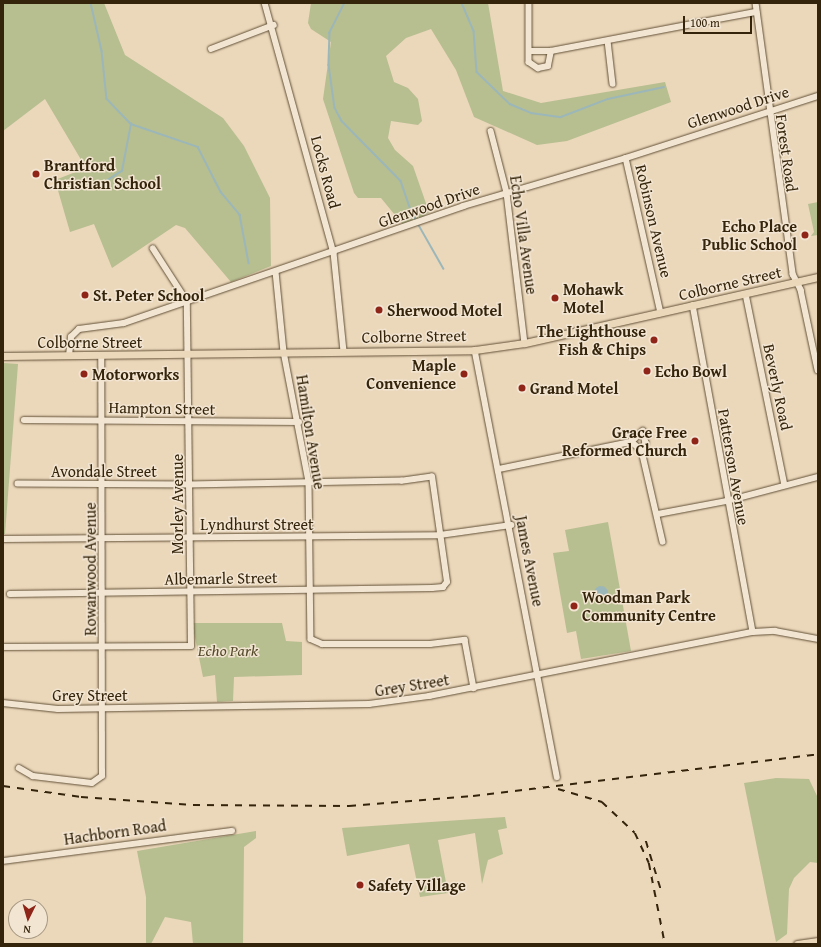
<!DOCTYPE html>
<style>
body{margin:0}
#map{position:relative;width:821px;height:947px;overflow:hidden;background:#ebd7ba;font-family:"Gentium Book Plus",serif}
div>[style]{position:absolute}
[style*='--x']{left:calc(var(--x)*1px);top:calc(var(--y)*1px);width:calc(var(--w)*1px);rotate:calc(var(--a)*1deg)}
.green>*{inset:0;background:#b7be90}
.water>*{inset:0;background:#9cb7b9}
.round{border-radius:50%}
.stream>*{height:1.5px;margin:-0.75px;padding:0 0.75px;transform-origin:0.75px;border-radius:0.75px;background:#9cb7b9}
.roads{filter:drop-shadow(0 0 1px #625137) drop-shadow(0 0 1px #625137)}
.minor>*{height:5.5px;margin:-2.75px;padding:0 2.75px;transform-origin:2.75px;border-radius:2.75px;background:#f2e5d2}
.major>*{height:7px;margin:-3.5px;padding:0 3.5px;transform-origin:3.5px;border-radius:3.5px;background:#ebd7ba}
.rail>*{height:1.5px;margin-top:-0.75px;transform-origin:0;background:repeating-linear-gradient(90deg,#34240b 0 7px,transparent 0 14px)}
.dots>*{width:11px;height:11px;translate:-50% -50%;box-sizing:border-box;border:2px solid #f2e5d2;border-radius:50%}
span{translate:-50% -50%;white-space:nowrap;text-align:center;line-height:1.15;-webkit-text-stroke:3px #f2e5d2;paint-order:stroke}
.street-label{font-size:16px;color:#34240b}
.poi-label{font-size:16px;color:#34240b;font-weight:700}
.left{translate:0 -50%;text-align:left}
.right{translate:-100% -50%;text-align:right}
.park-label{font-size:16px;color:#554a2c;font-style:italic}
.frame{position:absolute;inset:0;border:4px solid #34240b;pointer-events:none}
.north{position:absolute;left:8px;top:899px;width:40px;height:40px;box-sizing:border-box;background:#f2e5d2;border:1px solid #a69882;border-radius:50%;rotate:185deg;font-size:11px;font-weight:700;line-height:16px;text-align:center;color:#34240b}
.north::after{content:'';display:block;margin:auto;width:14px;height:18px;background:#8f2418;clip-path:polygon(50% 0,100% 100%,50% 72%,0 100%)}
.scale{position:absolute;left:683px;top:16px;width:69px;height:18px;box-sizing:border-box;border:2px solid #34240b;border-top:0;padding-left:5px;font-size:12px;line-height:14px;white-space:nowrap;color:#34240b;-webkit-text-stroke:3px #f2e5d2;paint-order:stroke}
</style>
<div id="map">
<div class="green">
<div style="clip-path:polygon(3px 3px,104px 3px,125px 55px,223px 118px,244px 146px,270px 198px,271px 266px,231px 282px,185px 228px,176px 225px,112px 268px,94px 224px,70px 232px,55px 180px,86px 168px,45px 99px,3px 131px)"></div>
<div style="clip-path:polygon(311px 3px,488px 3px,503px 91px,541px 103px,665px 82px,671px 102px,567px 141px,537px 145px,474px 117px,456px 70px,431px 29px,406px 38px,386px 56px,394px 82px,408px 88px,418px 99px,422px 121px,418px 125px,391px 121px,388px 138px,395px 150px,413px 166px,429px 212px,418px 222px,404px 226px,381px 198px,358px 198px,354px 193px,323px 99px,331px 42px,311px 29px,308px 23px)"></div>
<div style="clip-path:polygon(818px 202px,818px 235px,811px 236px,814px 232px,808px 204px)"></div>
<div style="clip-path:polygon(3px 363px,18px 364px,5px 534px,3px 534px)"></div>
<div style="clip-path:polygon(608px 522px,631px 651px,581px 659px,576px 631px,567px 633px,553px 553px,569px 551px,565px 530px)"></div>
<div style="clip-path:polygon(192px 623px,282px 623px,286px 641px,302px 642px,302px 675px,234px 677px,233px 701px,217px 702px,215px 675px,203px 677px)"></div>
<div style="clip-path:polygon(776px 778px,809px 779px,818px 798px,818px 863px,810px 862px,794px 878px,789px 889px,787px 934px,776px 942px,744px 783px)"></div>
<div style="clip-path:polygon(505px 817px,507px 828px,498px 830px,503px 854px,488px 860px,482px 884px,475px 833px,438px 840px,448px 893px,420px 897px,409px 844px,347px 856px,342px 828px)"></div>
<div style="clip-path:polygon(256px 831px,256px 838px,244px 847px,243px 944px,193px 944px,191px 922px,165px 917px,151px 944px,146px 944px,146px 897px,137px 851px)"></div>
</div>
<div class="water">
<div class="round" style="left:594px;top:586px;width:14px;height:14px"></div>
</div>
<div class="stream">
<div style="--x:91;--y:3;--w:49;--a:77.1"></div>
<div style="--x:102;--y:51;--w:48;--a:84.1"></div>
<div style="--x:107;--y:99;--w:35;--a:46"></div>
<div style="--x:131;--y:124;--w:71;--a:18.9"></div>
<div style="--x:198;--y:147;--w:51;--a:62.9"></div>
<div style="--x:221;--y:192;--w:30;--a:50"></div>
<div style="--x:240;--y:215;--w:49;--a:79.4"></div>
<div style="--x:345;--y:3;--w:34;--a:117"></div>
<div style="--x:330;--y:33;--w:32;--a:92"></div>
<div style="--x:329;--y:65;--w:43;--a:82.1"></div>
<div style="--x:335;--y:108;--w:15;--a:62"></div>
<div style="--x:342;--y:121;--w:84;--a:45.5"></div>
<div style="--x:401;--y:181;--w:34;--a:71"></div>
<div style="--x:412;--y:213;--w:64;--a:60.3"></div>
<div style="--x:462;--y:3;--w:30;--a:67"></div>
<div style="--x:474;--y:31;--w:41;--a:85.8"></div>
<div style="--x:477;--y:72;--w:46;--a:44.1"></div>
<div style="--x:510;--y:104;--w:23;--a:23"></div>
<div style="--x:531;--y:113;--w:30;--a:8"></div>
<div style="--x:561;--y:117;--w:50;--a:-21"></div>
<div style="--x:608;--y:99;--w:57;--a:-12.1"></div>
<div style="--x:97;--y:187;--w:30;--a:-33"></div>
<div style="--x:122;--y:171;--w:48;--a:-79.2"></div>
</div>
<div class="roads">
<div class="minor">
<div style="--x:265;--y:3;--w:259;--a:74.6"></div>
<div style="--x:334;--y:253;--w:99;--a:84.2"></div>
<div style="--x:529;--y:3;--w:59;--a:90"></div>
<div style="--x:529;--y:62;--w:11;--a:34"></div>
<div style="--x:538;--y:68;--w:10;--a:-11"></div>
<div style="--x:548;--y:66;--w:15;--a:-79"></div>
<div style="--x:756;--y:3;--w:274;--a:82.2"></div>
<div style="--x:793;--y:274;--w:18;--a:63"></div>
<div style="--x:801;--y:290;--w:82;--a:78"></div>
<div style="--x:608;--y:41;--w:43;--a:83.4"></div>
<div style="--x:211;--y:49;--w:67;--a:-20.9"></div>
<div style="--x:530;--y:51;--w:21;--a:0"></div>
<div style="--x:551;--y:51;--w:209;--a:-10.8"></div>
<div style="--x:491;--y:131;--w:64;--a:75.5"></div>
<div style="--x:507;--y:193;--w:151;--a:83.2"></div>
<div style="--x:626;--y:158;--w:159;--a:77.3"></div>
<div style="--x:276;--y:272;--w:80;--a:84.3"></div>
<div style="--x:284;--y:352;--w:132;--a:79.1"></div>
<div style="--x:309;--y:482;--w:157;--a:89.3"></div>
<div style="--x:311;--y:639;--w:12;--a:24"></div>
<div style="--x:322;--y:644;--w:108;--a:0"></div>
<div style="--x:430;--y:644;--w:35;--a:-7"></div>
<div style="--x:465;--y:640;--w:49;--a:79.4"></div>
<div style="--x:746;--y:294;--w:195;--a:78.5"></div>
<div style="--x:693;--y:305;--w:332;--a:79.6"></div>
<div style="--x:475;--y:350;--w:435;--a:79.1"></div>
<div style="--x:69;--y:356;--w:19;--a:-84"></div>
<div style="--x:71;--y:337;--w:11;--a:-45"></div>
<div style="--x:79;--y:329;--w:45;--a:-7.6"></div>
<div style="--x:124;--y:323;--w:359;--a:-19"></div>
<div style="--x:463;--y:206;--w:170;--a:-16.4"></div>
<div style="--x:626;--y:158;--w:202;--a:-17.9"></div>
<div style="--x:24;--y:420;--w:275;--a:0.4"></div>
<div style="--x:642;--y:451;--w:93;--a:77"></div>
<div style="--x:499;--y:469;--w:135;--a:-11.6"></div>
<div style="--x:631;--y:442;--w:16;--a:-43"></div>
<div style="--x:643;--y:431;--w:12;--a:76"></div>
<div style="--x:646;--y:443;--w:9;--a:117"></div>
<div style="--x:642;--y:451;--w:14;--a:-141"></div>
<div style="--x:658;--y:514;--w:70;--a:-10.7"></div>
<div style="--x:727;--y:501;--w:94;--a:-14.8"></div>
<div style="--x:3;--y:539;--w:437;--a:-0.5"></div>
<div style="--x:440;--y:535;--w:72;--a:-8"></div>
<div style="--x:10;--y:594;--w:422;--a:-0.8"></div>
<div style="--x:432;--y:588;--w:11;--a:-5"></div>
<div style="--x:443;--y:587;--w:6;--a:-51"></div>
<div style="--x:447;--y:582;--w:106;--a:-98.1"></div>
<div style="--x:432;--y:477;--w:30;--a:172"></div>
<div style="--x:402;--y:481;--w:213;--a:178.9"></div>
<div style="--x:189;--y:485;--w:171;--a:-179.7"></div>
<div style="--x:4;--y:647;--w:187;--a:-0.3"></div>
<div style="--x:191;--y:646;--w:344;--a:-90.7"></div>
<div style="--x:187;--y:302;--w:63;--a:-122.7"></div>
<div style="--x:3;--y:703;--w:55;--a:6.2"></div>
<div style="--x:58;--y:709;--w:311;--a:-0.9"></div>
<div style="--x:369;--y:704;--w:61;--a:-7.6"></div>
<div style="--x:429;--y:696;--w:330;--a:-11.2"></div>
<div style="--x:753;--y:632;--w:22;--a:-3"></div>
<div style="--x:775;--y:631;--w:44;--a:10.5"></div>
<div style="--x:19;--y:768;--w:16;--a:30"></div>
<div style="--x:33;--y:776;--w:59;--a:6.8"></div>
<div style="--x:92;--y:783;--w:12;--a:-35"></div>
<div style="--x:102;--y:776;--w:420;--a:-90.1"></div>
<div style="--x:3;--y:861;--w:231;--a:-7.5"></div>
</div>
<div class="major">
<div style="--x:3;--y:356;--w:472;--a:-0.7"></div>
<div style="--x:475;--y:350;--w:50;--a:-8"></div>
<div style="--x:525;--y:343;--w:300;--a:-12.7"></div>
<div style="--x:797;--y:944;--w:21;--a:-8"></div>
</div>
</div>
<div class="rail">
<div style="--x:3;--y:786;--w:79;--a:8"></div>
<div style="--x:81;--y:797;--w:112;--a:4.1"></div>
<div style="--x:193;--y:805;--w:156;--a:0.4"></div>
<div style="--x:349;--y:806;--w:124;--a:-4.6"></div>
<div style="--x:473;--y:796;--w:348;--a:-6.9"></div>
<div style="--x:558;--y:789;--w:46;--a:16.5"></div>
<div style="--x:602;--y:802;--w:45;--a:43.2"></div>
<div style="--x:635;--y:833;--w:33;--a:65"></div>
<div style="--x:649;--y:863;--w:83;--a:78.8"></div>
<div style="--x:646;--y:841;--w:54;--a:72.9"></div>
</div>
<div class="dots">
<div style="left:36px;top:174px;background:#8f2418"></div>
<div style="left:805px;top:235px;background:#8f2418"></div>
<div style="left:85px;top:295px;background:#8f2418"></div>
<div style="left:555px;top:298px;background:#8f2418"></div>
<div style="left:379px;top:310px;background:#8f2418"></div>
<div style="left:654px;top:340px;background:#8f2418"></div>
<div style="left:647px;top:371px;background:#8f2418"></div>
<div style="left:84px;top:374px;background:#8f2418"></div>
<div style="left:464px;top:374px;background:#8f2418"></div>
<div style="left:522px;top:388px;background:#8f2418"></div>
<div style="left:695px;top:441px;background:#8f2418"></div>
<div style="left:574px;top:606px;background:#8f2418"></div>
<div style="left:360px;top:885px;background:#8f2418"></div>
</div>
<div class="street-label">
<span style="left:738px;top:107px;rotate:-18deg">Glenwood Drive</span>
<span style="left:787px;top:153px;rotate:82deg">Forest Road</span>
<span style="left:326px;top:172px;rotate:75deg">Locks Road</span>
<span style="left:429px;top:205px;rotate:-19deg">Glenwood Drive</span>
<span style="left:654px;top:221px;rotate:77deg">Robinson Avenue</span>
<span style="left:524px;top:235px;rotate:82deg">Echo Villa Avenue</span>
<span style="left:730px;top:283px;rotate:-13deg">Colborne Street</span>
<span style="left:414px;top:336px;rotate:-1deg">Colborne Street</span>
<span style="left:90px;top:342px">Colborne Street</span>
<span style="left:778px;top:387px;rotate:78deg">Beverly Road</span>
<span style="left:162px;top:408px;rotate:1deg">Hampton Street</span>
<span style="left:311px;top:432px;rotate:81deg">Hamilton Avenue</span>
<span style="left:734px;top:467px;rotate:80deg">Patterson Avenue</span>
<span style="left:104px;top:471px">Avondale Street</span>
<span style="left:177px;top:504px;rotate:-90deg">Morley Avenue</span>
<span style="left:257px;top:524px">Lyndhurst Street</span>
<span style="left:530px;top:561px;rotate:79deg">James Avenue</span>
<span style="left:90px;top:569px;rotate:-90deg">Rowanwood Avenue</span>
<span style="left:221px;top:578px;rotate:-1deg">Albemarle Street</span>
<span style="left:412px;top:685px;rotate:-9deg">Grey Street</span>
<span style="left:90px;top:695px">Grey Street</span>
<span style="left:115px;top:832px;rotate:-8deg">Hachborn Road</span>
</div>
<div class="poi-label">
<span class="left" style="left:44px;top:174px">Brantford<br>Christian School</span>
<span class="right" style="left:797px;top:235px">Echo Place<br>Public School</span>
<span class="left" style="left:563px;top:298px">Mohawk<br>Motel</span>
<span class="left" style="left:93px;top:295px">St. Peter School</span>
<span class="left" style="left:387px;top:310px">Sherwood Motel</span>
<span class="right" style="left:646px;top:340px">The Lighthouse<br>Fish &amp; Chips</span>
<span class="right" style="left:456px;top:374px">Maple<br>Convenience</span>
<span class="left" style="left:655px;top:371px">Echo Bowl</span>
<span class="left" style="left:92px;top:374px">Motorworks</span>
<span class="left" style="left:530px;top:388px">Grand Motel</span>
<span class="right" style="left:687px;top:441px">Grace Free<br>Reformed Church</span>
<span class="left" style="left:582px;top:606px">Woodman Park<br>Community Centre</span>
<span class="left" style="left:368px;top:885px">Safety Village</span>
</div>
<div class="park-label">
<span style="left:228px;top:650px">Echo Park</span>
</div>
<div class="frame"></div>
<div class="north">N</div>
<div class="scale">100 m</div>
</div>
